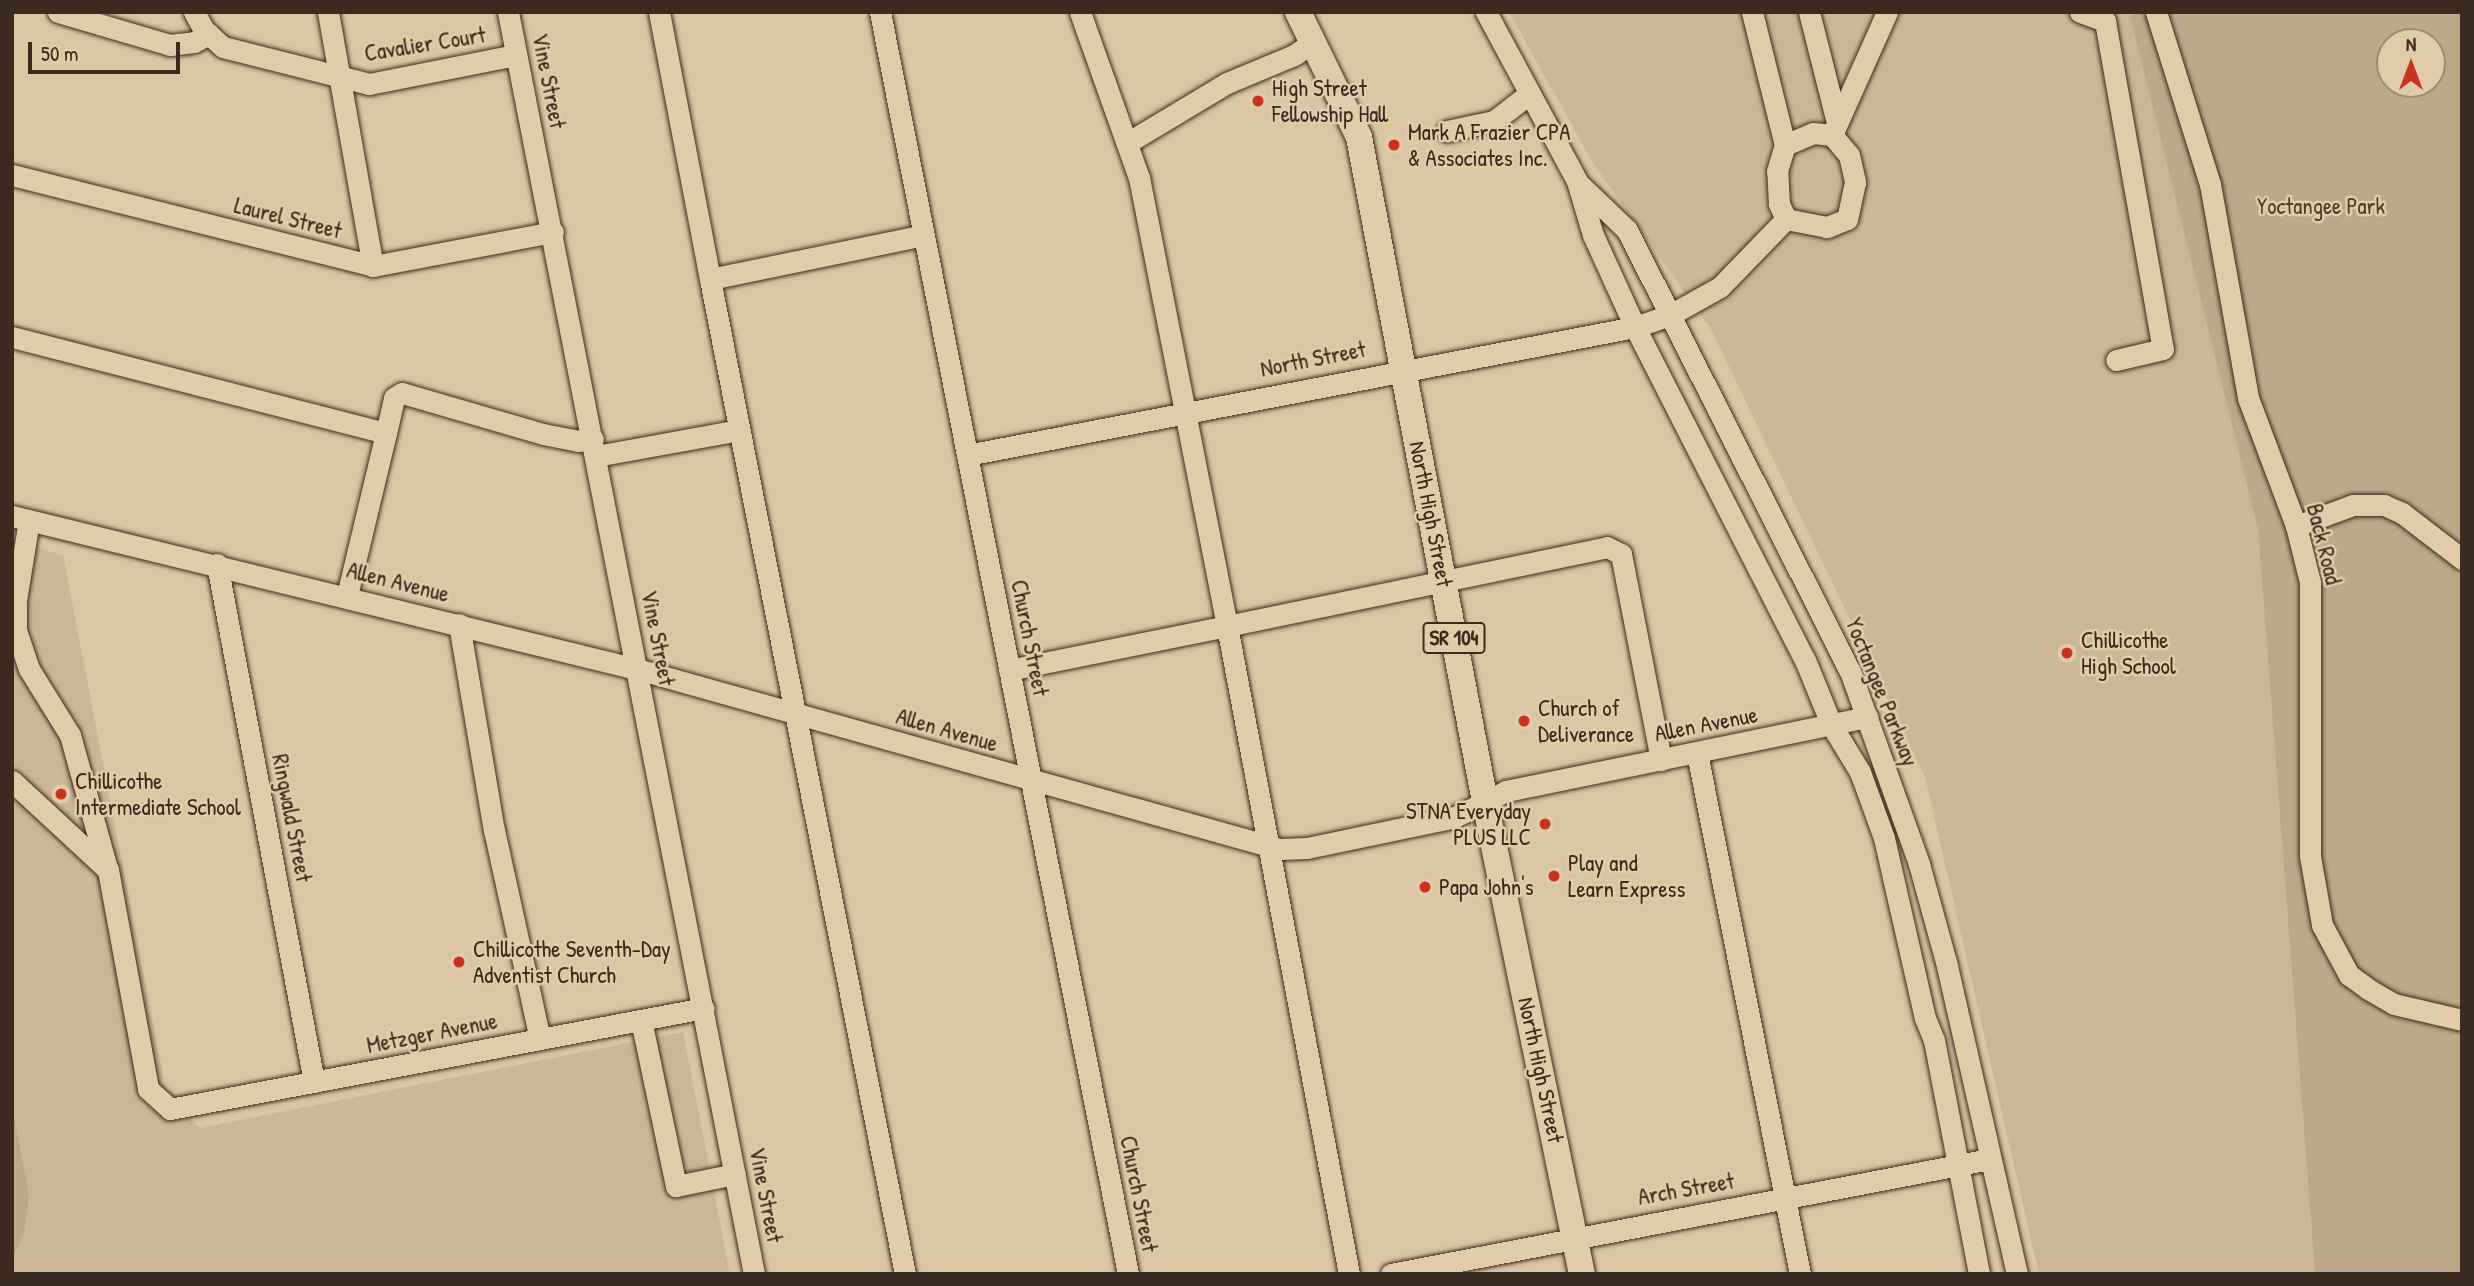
<!DOCTYPE html>
<style>
body{margin:0}
#map{position:relative;width:2474px;height:1286px;overflow:hidden;background:#dac5a4;font-family:"Patrick Hand",sans-serif}
div>[style]{position:absolute}
[style*='--x']{left:calc(var(--x)*1px);top:calc(var(--y)*1px);width:calc(var(--w)*1px);rotate:calc(var(--a)*1deg)}
.built>*{inset:0;background:#cbb798}
.green>*{inset:0;background:#bda88c}
.roads{filter:drop-shadow(0 0 2px #3b2a1e) drop-shadow(0 0 2px #3b2a1e)}
.minor>*{height:21px;margin:-10.5px;padding:0 10.5px;transform-origin:10.5px;border-radius:10.5px;background:#e1cbaa}
.major>*{height:26px;margin:-13px;padding:0 13px;transform-origin:13px;border-radius:13px;background:#e1cbaa}
.dots>*{width:19px;height:19px;translate:-50% -50%;box-sizing:border-box;border:4px solid #e1cbaa;border-radius:50%}
span{translate:-50% -50%;white-space:nowrap;text-align:center;line-height:1.15;-webkit-text-stroke:5px #e1cbaa;paint-order:stroke}
.shield-label span{padding:2px 5px;background:#e1cbaa;border:2px solid;border-radius:5px;-webkit-text-stroke-width:0}
.shield-label{font-size:21px;color:#3b2a1e;font-weight:700}
.street-label{font-size:23px;color:#3b2a1e}
.poi-label{font-size:23px;color:#3b2a1e}
.left{translate:0 -50%;text-align:left}
.right{translate:-100% -50%;text-align:right}
.park-label{font-size:23px;color:#4e3d2e}
.frame{position:absolute;inset:0;border:14px solid #3b2a1e;pointer-events:none}
.north{position:absolute;left:2376px;top:28px;width:70px;height:70px;box-sizing:border-box;background:#e1cbaa;border:2px solid #9f8b72;border-radius:50%;rotate:0deg;font-size:19px;font-weight:700;line-height:28px;text-align:center;color:#3b2a1e}
.north::after{content:'';display:block;margin:auto;width:24px;height:32px;background:#c8321e;clip-path:polygon(50% 0,100% 100%,50% 72%,0 100%)}
.scale{position:absolute;left:28px;top:42px;width:152px;height:32px;box-sizing:border-box;border:4px solid #3b2a1e;border-top:0;padding-left:9px;font-size:21px;line-height:24px;white-space:nowrap;color:#3b2a1e;-webkit-text-stroke:5px #e1cbaa;paint-order:stroke}
</style>
<div id="map">
<div class="built">
<div style="clip-path:polygon(1509px 12px,2129px 12px,2258px 530px,2315px 1274px,2039px 1274px,1925px 777px,1712px 331px,1593px 163px)"></div>
<div style="clip-path:polygon(14px 542px,63px 555px,166px 1091px,200px 1128px,683px 1032px,730px 1274px,12px 1274px)"></div>
</div>
<div class="green">
<div style="clip-path:polygon(evenodd,2129px 12px,2462px 12px,2462px 1274px,2315px 1274px,2258px 530px,2129px 12px,2390px 42px,2432px 42px,2432px 84px,2390px 84px,2390px 42px)"></div>
<div style="clip-path:polygon(12px 1104px,29px 1196px,24px 1233px,12px 1260px)"></div>
</div>
<div class="roads">
<div class="minor">
<div style="--x:58;--y:12;--w:117;--a:16.4"></div>
<div style="--x:170;--y:45;--w:24;--a:-7"></div>
<div style="--x:194;--y:42;--w:17;--a:-28"></div>
<div style="--x:194;--y:12;--w:21;--a:61"></div>
<div style="--x:204;--y:30;--w:25;--a:42"></div>
<div style="--x:223;--y:47;--w:151;--a:14.2"></div>
<div style="--x:369;--y:84;--w:150;--a:-11.2"></div>
<div style="--x:328;--y:12;--w:258;--a:80"></div>
<div style="--x:508;--y:12;--w:1286;--a:78.97"></div>
<div style="--x:659;--y:12;--w:272;--a:79.2"></div>
<div style="--x:880;--y:12;--w:1286;--a:78.88"></div>
<div style="--x:1486;--y:12;--w:192;--a:61.7"></div>
<div style="--x:1577;--y:181;--w:56;--a:73.5"></div>
<div style="--x:1593;--y:235;--w:101;--a:65.5"></div>
<div style="--x:1635;--y:327;--w:374;--a:63"></div>
<div style="--x:1805;--y:660;--w:71;--a:67.8"></div>
<div style="--x:1832;--y:726;--w:54;--a:58.7"></div>
<div style="--x:1860;--y:772;--w:70;--a:70"></div>
<div style="--x:1884;--y:838;--w:185;--a:77.2"></div>
<div style="--x:1925;--y:1018;--w:24;--a:68"></div>
<div style="--x:1934;--y:1040;--w:238;--a:79.1"></div>
<div style="--x:1752;--y:12;--w:137;--a:76.1"></div>
<div style="--x:1809;--y:12;--w:110;--a:75.8"></div>
<div style="--x:2080;--y:12;--w:27;--a:20"></div>
<div style="--x:2105;--y:21;--w:333;--a:80"></div>
<div style="--x:2163;--y:349;--w:48;--a:166.8"></div>
<div style="--x:2156;--y:12;--w:180;--a:72.6"></div>
<div style="--x:2210;--y:184;--w:217;--a:79.9"></div>
<div style="--x:2248;--y:398;--w:137;--a:69.4"></div>
<div style="--x:2296;--y:526;--w:58;--a:76"></div>
<div style="--x:2310;--y:582;--w:274;--a:90"></div>
<div style="--x:2310;--y:856;--w:70;--a:80.1"></div>
<div style="--x:2322;--y:925;--w:57;--a:61.6"></div>
<div style="--x:2349;--y:975;--w:24;--a:36"></div>
<div style="--x:2368;--y:989;--w:30;--a:30"></div>
<div style="--x:2394;--y:1004;--w:70;--a:13.2"></div>
<div style="--x:1447;--y:131;--w:48;--a:-12"></div>
<div style="--x:1494;--y:121;--w:44;--a:-37.6"></div>
<div style="--x:1813;--y:133;--w:19;--a:6"></div>
<div style="--x:1832;--y:135;--w:26;--a:50"></div>
<div style="--x:1849;--y:155;--w:28;--a:77"></div>
<div style="--x:1855;--y:182;--w:38;--a:102"></div>
<div style="--x:1847;--y:219;--w:22;--a:158"></div>
<div style="--x:1827;--y:227;--w:42;--a:-169"></div>
<div style="--x:1786;--y:219;--w:17;--a:-115"></div>
<div style="--x:1779;--y:204;--w:33;--a:-93"></div>
<div style="--x:1777;--y:171;--w:27;--a:-73"></div>
<div style="--x:1785;--y:145;--w:30;--a:-23"></div>
<div style="--x:1832;--y:135;--w:135;--a:-65.9"></div>
<div style="--x:1127;--y:143;--w:117;--a:-31"></div>
<div style="--x:1227;--y:83;--w:73;--a:-22.7"></div>
<div style="--x:1294;--y:55;--w:23;--a:-34"></div>
<div style="--x:12;--y:175;--w:372;--a:14.1"></div>
<div style="--x:373;--y:266;--w:183;--a:-10.7"></div>
<div style="--x:1578;--y:183;--w:68;--a:43.8"></div>
<div style="--x:1627;--y:230;--w:494;--a:63.2"></div>
<div style="--x:1850;--y:671;--w:205;--a:70.3"></div>
<div style="--x:1919;--y:864;--w:106;--a:74.6"></div>
<div style="--x:1947;--y:966;--w:316;--a:77.2"></div>
<div style="--x:12;--y:337;--w:386;--a:14.4"></div>
<div style="--x:386;--y:433;--w:168;--a:103.5"></div>
<div style="--x:386;--y:433;--w:36;--a:-77"></div>
<div style="--x:394;--y:398;--w:9;--a:-32"></div>
<div style="--x:402;--y:393;--w:147;--a:16.2"></div>
<div style="--x:543;--y:434;--w:36;--a:11"></div>
<div style="--x:578;--y:441;--w:15;--a:-8"></div>
<div style="--x:967;--y:455;--w:680;--a:-10.85"></div>
<div style="--x:1635;--y:327;--w:37;--a:-19"></div>
<div style="--x:1670;--y:315;--w:57;--a:-29.2"></div>
<div style="--x:1720;--y:287;--w:95;--a:-45.9"></div>
<div style="--x:596;--y:456;--w:145;--a:-10.3"></div>
<div style="--x:12;--y:516;--w:643;--a:13.76"></div>
<div style="--x:637;--y:669;--w:668;--a:15.64"></div>
<div style="--x:1280;--y:849;--w:27;--a:-2"></div>
<div style="--x:1307;--y:848;--w:151;--a:-11.8"></div>
<div style="--x:1455;--y:817;--w:57;--a:-27"></div>
<div style="--x:1506;--y:791;--w:369;--a:-11.6"></div>
<div style="--x:29;--y:520;--w:81;--a:99.2"></div>
<div style="--x:16;--y:600;--w:30;--a:90"></div>
<div style="--x:16;--y:630;--w:41;--a:71.6"></div>
<div style="--x:29;--y:669;--w:78;--a:58.2"></div>
<div style="--x:70;--y:735;--w:138;--a:74.5"></div>
<div style="--x:2296;--y:526;--w:61;--a:-20.2"></div>
<div style="--x:2353;--y:505;--w:31;--a:0"></div>
<div style="--x:2384;--y:505;--w:20;--a:24"></div>
<div style="--x:2402;--y:513;--w:76;--a:37.5"></div>
<div style="--x:217;--y:564;--w:527;--a:79.39"></div>
<div style="--x:459;--y:624;--w:209;--a:80.4"></div>
<div style="--x:494;--y:830;--w:214;--a:77.6"></div>
<div style="--x:1009;--y:670;--w:222;--a:-11.4"></div>
<div style="--x:1227;--y:626;--w:457;--a:-101.1"></div>
<div style="--x:1139;--y:178;--w:176;--a:-109.6"></div>
<div style="--x:1697;--y:753;--w:531;--a:78.82"></div>
<div style="--x:12;--y:781;--w:131;--a:42.8"></div>
<div style="--x:108;--y:870;--w:223;--a:79.6"></div>
<div style="--x:148;--y:1089;--w:30;--a:42"></div>
<div style="--x:170;--y:1109;--w:543;--a:-10.71"></div>
<div style="--x:641;--y:1020;--w:170;--a:78.1"></div>
<div style="--x:676;--y:1186;--w:60;--a:-11.5"></div>
<div style="--x:905;--y:1274;--w:1014;--a:-101.09"></div>
<div style="--x:710;--y:279;--w:218;--a:-11.6"></div>
<div style="--x:1349;--y:1274;--w:659;--a:-100.66"></div>
<div style="--x:1227;--y:626;--w:388;--a:-11.7"></div>
<div style="--x:1607;--y:547;--w:16;--a:27"></div>
<div style="--x:1621;--y:554;--w:210;--a:79"></div>
<div style="--x:1391;--y:1274;--w:610;--a:-10.87"></div>
</div>
<div class="major">
<div style="--x:1298;--y:12;--w:139;--a:64"></div>
<div style="--x:1359;--y:137;--w:677;--a:79.27"></div>
<div style="--x:1485;--y:802;--w:482;--a:78.4"></div>
</div>
</div>
<div class="dots">
<div style="left:1258px;top:101px;background:#c8321e"></div>
<div style="left:1394px;top:145px;background:#c8321e"></div>
<div style="left:2067px;top:653px;background:#c8321e"></div>
<div style="left:1524px;top:721px;background:#c8321e"></div>
<div style="left:61px;top:794px;background:#c8321e"></div>
<div style="left:1545px;top:824px;background:#c8321e"></div>
<div style="left:1554px;top:876px;background:#c8321e"></div>
<div style="left:1425px;top:887px;background:#c8321e"></div>
<div style="left:459px;top:962px;background:#c8321e"></div>
</div>
<div class="shield-label">
<span style="left:1454px;top:638px">SR 104</span>
</div>
<div class="street-label">
<span style="left:425px;top:44px;rotate:-9deg">Cavalier Court</span>
<span style="left:549px;top:81px;rotate:79deg">Vine Street</span>
<span style="left:288px;top:218px;rotate:14deg">Laurel Street</span>
<span style="left:1313px;top:359px;rotate:-11deg">North Street</span>
<span style="left:1431px;top:514px;rotate:79deg">North High Street</span>
<span style="left:2324px;top:544px;rotate:76deg">Back Road</span>
<span style="left:398px;top:582px;rotate:14deg">Allen Avenue</span>
<span style="left:658px;top:638px;rotate:79deg">Vine Street</span>
<span style="left:1030px;top:638px;rotate:79deg">Church Street</span>
<span style="left:1882px;top:692px;rotate:68deg">Yoctangee Parkway</span>
<span style="left:1706px;top:724px;rotate:-11deg">Allen Avenue</span>
<span style="left:947px;top:730px;rotate:16deg">Allen Avenue</span>
<span style="left:292px;top:818px;rotate:79deg">Ringwald Street</span>
<span style="left:432px;top:1033px;rotate:-11deg">Metzger Avenue</span>
<span style="left:1541px;top:1070px;rotate:78deg">North High Street</span>
<span style="left:1686px;top:1189px;rotate:-10deg">Arch Street</span>
<span style="left:1139px;top:1194px;rotate:79deg">Church Street</span>
<span style="left:766px;top:1195px;rotate:79deg">Vine Street</span>
</div>
<div class="poi-label">
<span class="left" style="left:1272px;top:101px">High Street<br>Fellowship Hall</span>
<span class="left" style="left:1408px;top:145px">Mark A Frazier CPA<br>&amp; Associates Inc.</span>
<span class="left" style="left:2081px;top:653px">Chillicothe<br>High School</span>
<span class="left" style="left:1538px;top:721px">Church of<br>Deliverance</span>
<span class="left" style="left:75px;top:794px">Chillicothe<br>Intermediate School</span>
<span class="right" style="left:1531px;top:824px">STNA Everyday<br>PLUS LLC</span>
<span class="left" style="left:1568px;top:876px">Play and<br>Learn Express</span>
<span class="left" style="left:1439px;top:887px">Papa John's</span>
<span class="left" style="left:473px;top:962px">Chillicothe Seventh-Day<br>Adventist Church</span>
</div>
<div class="park-label">
<span style="left:2321px;top:206px">Yoctangee Park</span>
</div>
<div class="frame"></div>
<div class="north">N</div>
<div class="scale">50 m</div>
</div>
